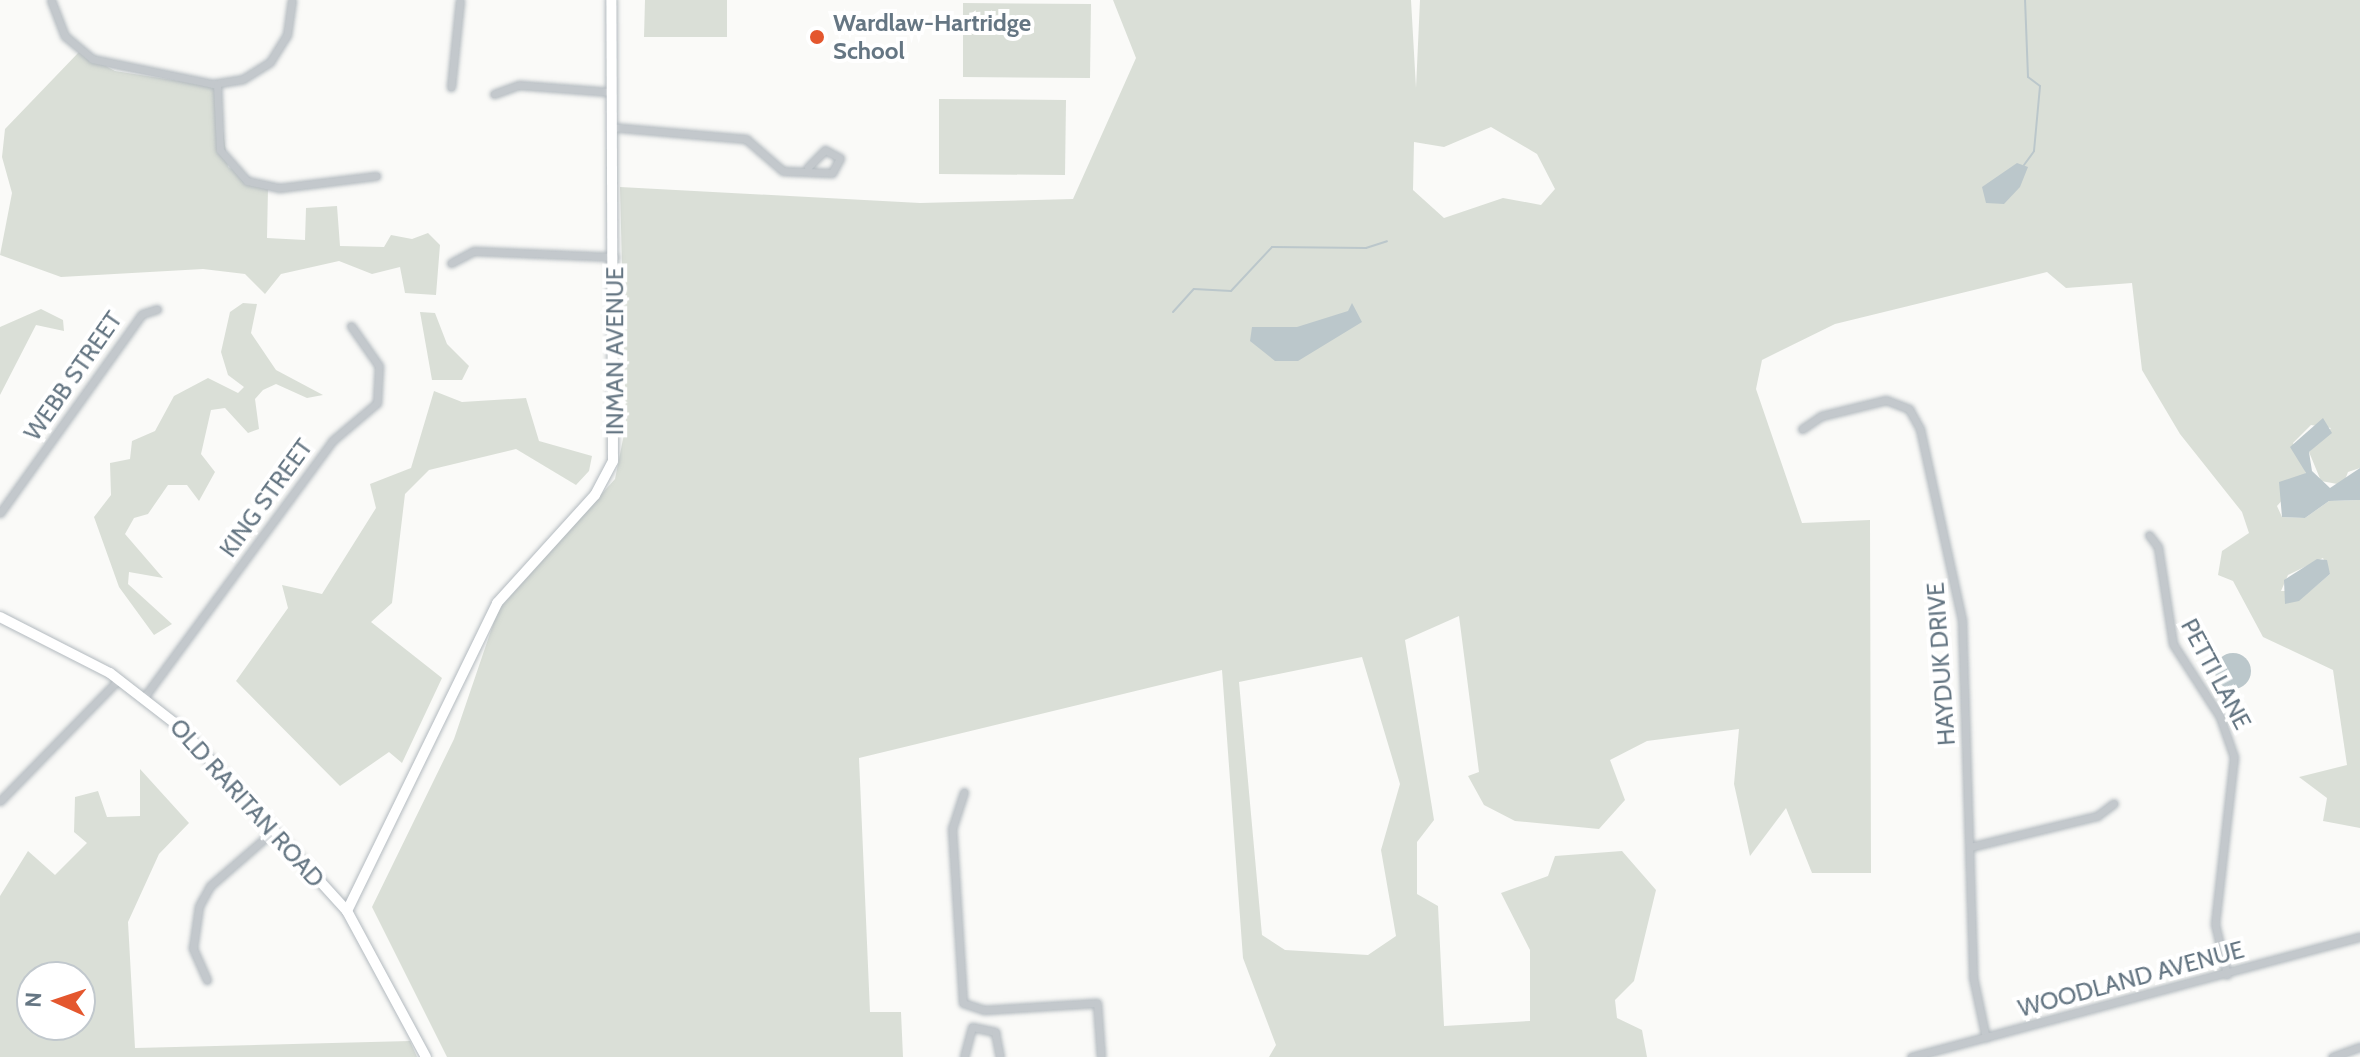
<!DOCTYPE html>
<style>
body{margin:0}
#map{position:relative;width:2360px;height:1057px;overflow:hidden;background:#fafaf8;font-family:Cabin,sans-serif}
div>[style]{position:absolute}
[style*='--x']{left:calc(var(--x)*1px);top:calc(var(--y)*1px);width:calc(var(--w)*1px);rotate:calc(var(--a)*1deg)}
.green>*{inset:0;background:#dadfd7}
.water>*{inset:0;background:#bbc7cb}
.round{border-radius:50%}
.stream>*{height:2px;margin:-1px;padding:0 1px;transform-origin:1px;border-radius:1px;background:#bbc7cb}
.roads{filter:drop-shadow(0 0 2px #b3babf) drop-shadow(0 0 2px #b3babf)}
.street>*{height:7px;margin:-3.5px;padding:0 3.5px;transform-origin:3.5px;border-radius:3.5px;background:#c3c8cc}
.secondary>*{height:10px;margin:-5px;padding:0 5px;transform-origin:5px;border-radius:5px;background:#fff}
.dots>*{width:22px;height:22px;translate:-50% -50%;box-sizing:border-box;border:4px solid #fff;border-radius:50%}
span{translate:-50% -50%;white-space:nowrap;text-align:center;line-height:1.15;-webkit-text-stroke:8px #fff;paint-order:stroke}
.poi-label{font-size:24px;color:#657683;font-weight:700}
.left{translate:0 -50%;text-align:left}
.street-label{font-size:24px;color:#657683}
.north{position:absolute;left:16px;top:961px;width:80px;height:80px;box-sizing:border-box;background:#fff;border:2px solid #c1c8cd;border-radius:50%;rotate:273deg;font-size:22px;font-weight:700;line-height:32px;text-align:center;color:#657683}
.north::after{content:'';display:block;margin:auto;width:28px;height:36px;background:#e4572e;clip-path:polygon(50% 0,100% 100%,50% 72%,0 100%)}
</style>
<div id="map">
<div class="green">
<div style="clip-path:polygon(645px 0,727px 0,727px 37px,644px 37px)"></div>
<div style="clip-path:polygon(evenodd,1113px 0,1411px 0,1416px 88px,1420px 0,2360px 0,2360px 468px,2348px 472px,2343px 485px,2321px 481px,2309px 452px,2331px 428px,2311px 425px,2293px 443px,2306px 473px,2277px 506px,2282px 517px,2305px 518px,2329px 501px,2360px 500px,2360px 828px,2323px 821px,2327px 798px,2299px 777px,2347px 765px,2333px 670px,2263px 637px,2233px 581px,2218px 575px,2222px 551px,2249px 533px,2242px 512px,2180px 434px,2142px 370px,2132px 283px,2066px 288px,2047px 272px,1835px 324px,1762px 360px,1756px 389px,1802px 523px,1870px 520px,1871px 873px,1812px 873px,1786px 808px,1750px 856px,1734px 784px,1739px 729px,1647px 741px,1610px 760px,1625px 800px,1599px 829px,1515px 821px,1484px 805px,1468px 776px,1479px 772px,1459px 616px,1405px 640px,1434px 820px,1417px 842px,1417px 894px,1438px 906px,1444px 1026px,1530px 1021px,1530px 950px,1501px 893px,1548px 876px,1555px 856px,1622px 851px,1656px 890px,1634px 981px,1615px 1000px,1617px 1018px,1642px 1030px,1647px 1057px,1269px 1057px,1276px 1045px,1243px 958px,1222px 670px,859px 758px,870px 1012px,901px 1012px,903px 1057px,447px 1057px,372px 907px,454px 739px,498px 610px,615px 479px,626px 424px,620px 187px,920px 203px,1073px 199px,1136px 58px,1113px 0,1491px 127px,1537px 154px,1555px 189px,1541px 205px,1503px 198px,1444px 218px,1413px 190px,1414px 142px,1444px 147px,1491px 127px,1113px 0,2323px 558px,2330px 574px,2310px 591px,2281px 591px,2288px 575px,2323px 558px,1113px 0,1362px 657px,1400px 784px,1381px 850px,1396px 936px,1368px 955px,1285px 950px,1262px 935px,1239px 682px,1362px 657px)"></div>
<div style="clip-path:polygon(963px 3px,1091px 4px,1090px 78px,963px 77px)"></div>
<div style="clip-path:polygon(79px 52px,115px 71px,217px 87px,228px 167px,268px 188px,267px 238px,305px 240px,306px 208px,337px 206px,340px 246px,384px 247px,391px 235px,412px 239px,428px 233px,440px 245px,436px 295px,405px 293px,400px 267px,372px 274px,339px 261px,281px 274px,265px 294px,245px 274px,203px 269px,61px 277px,0 255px,12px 193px,2px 157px,5px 129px)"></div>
<div style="clip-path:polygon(939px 99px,1066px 100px,1065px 175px,939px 174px)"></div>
<div style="clip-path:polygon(243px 303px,257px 304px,251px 333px,276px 370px,323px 395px,307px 398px,276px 384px,263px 390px,255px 399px,259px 429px,248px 433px,225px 408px,211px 410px,201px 454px,215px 472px,199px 501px,187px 485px,168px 485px,148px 514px,134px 518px,125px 534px,163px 578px,129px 572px,128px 584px,172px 624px,154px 635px,119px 587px,94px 517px,111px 495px,110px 463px,130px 459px,132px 441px,155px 431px,174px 396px,208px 378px,238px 393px,244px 387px,228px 375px,221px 352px,230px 312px)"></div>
<div style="clip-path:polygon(41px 309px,63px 320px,64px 331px,36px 325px,0 395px,0 327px)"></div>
<div style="clip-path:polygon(420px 312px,435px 313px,447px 344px,469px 366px,462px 380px,432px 380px)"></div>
<div style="clip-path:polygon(434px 391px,462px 402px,526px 398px,539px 441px,592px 456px,589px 471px,576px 485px,516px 449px,429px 470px,405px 494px,392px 603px,371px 622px,442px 678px,402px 763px,389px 752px,340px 786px,236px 681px,288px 608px,282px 585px,322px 594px,376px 508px,370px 484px,411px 468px)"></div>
<div style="clip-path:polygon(evenodd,140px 769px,189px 823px,159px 854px,128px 922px,135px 1048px,410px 1041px,417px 1057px,0 1057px,0 896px,28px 851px,55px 875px,87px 843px,74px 832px,75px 797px,98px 791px,107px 817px,140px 816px,140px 769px,32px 977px,80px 977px,80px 1025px,32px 1025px,32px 977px)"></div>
</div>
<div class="water">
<div style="clip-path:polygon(2017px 163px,2028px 167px,2020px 187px,2004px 204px,1986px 203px,1982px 187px)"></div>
<div style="clip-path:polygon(1352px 303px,1362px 322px,1298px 361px,1275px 361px,1250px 341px,1252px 327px,1297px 327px,1348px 311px)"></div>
<div style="clip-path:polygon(2323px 418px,2332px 433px,2309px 452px,2312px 471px,2330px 488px,2360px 468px,2360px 500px,2329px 501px,2305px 518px,2282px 517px,2279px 482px,2306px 473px,2290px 447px)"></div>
<div style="clip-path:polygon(2317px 559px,2327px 560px,2330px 574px,2299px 601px,2285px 604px,2284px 580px)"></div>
<div class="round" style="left:2215px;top:653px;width:36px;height:36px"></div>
</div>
<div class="stream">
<div style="--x:2024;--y:165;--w:17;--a:-54"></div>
<div style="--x:2034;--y:151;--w:65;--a:-84.7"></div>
<div style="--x:2040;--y:86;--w:15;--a:-143"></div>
<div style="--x:2028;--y:77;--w:77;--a:-92.2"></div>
<div style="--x:1173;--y:312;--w:31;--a:-48"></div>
<div style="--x:1194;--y:289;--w:37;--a:3"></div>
<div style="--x:1231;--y:291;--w:60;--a:-47"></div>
<div style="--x:1272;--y:247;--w:94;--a:0.6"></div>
<div style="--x:1366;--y:248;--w:22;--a:-18"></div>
</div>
<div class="roads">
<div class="street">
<div style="--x:51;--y:0;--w:39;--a:69"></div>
<div style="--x:65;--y:36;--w:35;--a:40"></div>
<div style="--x:92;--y:59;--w:124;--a:11.7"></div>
<div style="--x:213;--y:84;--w:30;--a:-9"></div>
<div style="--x:243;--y:79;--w:32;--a:-32"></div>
<div style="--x:270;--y:62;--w:32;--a:-58"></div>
<div style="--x:287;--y:35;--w:35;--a:-82"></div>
<div style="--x:217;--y:84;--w:66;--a:87.4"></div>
<div style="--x:220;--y:150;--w:41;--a:48.9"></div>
<div style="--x:247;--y:181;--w:33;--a:12"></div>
<div style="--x:279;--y:188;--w:98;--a:-7.1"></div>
<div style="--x:451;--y:87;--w:87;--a:-84.1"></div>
<div style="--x:494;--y:94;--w:27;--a:-20"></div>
<div style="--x:519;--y:85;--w:91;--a:4.4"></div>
<div style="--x:610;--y:127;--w:137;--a:5"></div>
<div style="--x:746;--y:139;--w:49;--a:40.9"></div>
<div style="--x:783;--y:171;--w:49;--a:2.3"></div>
<div style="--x:832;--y:173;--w:17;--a:-62"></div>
<div style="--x:840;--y:158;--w:17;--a:-152"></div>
<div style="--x:825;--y:150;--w:24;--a:135"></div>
<div style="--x:451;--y:263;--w:26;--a:-28"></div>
<div style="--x:474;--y:251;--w:141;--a:2.4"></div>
<div style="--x:1802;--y:429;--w:23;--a:-34"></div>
<div style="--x:1821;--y:416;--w:67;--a:-13.8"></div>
<div style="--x:1886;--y:400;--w:25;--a:21"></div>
<div style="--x:1909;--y:409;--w:23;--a:61"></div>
<div style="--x:1920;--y:429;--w:196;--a:77.6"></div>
<div style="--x:1962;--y:620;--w:357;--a:88.2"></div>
<div style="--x:1973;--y:977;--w:62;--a:78"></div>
<div style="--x:0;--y:513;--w:244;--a:-54.5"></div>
<div style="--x:142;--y:314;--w:16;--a:-18"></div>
<div style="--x:2149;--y:535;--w:15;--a:53"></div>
<div style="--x:2158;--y:547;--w:98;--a:81.2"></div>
<div style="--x:2173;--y:644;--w:87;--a:57.2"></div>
<div style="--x:2220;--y:717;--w:42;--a:70.7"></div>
<div style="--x:2234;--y:757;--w:168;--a:96.5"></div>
<div style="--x:2215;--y:924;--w:52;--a:76.8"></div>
<div style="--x:145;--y:696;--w:316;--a:-53.7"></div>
<div style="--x:332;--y:441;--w:59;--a:-40.2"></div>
<div style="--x:377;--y:403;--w:37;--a:-87"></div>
<div style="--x:379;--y:366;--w:49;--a:-125"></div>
<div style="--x:964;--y:792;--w:38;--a:108"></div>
<div style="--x:952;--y:828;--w:175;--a:86.4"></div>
<div style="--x:963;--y:1003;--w:22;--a:18"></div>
<div style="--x:984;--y:1010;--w:113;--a:-3.5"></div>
<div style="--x:1097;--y:1003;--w:54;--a:85.8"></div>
<div style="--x:0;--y:801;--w:170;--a:-45.7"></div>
<div style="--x:1970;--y:847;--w:131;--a:-13.7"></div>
<div style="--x:2097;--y:816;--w:21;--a:-37"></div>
<div style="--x:207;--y:980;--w:35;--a:-114"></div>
<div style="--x:193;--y:948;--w:42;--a:-81.9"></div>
<div style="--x:199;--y:906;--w:23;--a:-61"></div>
<div style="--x:210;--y:886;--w:81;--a:-41"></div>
<div style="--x:964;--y:1057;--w:31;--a:-75"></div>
<div style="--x:972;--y:1027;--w:24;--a:12"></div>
<div style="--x:995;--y:1032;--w:25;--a:79"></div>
<div style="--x:1911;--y:1057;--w:465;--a:-15"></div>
<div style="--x:2332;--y:1057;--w:30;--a:-20"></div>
</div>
<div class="secondary">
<div style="--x:0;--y:617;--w:123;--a:27"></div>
<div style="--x:110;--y:673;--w:90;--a:37.8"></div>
<div style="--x:181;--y:728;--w:247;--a:47.8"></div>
<div style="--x:347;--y:911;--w:166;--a:61.6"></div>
<div style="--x:347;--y:911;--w:343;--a:-64"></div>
<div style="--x:497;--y:603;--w:146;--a:-47.8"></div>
<div style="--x:595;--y:495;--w:38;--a:-62"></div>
<div style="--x:613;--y:461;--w:461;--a:-90.2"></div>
</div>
</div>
<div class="dots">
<div style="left:817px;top:37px;background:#e4572e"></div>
</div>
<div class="poi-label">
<span class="left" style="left:833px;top:37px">Wardlaw-Hartridge<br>School</span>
</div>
<div class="street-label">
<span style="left:615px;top:351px;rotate:-90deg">INMAN AVENUE</span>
<span style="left:73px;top:376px;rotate:-55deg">WEBB STREET</span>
<span style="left:266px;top:498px;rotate:-54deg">KING STREET</span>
<span style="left:1941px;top:664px;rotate:-94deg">HAYDUK DRIVE</span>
<span style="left:2216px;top:674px;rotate:62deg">PETTI LANE</span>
<span style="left:247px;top:803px;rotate:48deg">OLD RARITAN ROAD</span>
<span style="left:2131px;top:979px;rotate:-15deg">WOODLAND AVENUE</span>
</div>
<div class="north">N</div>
</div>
